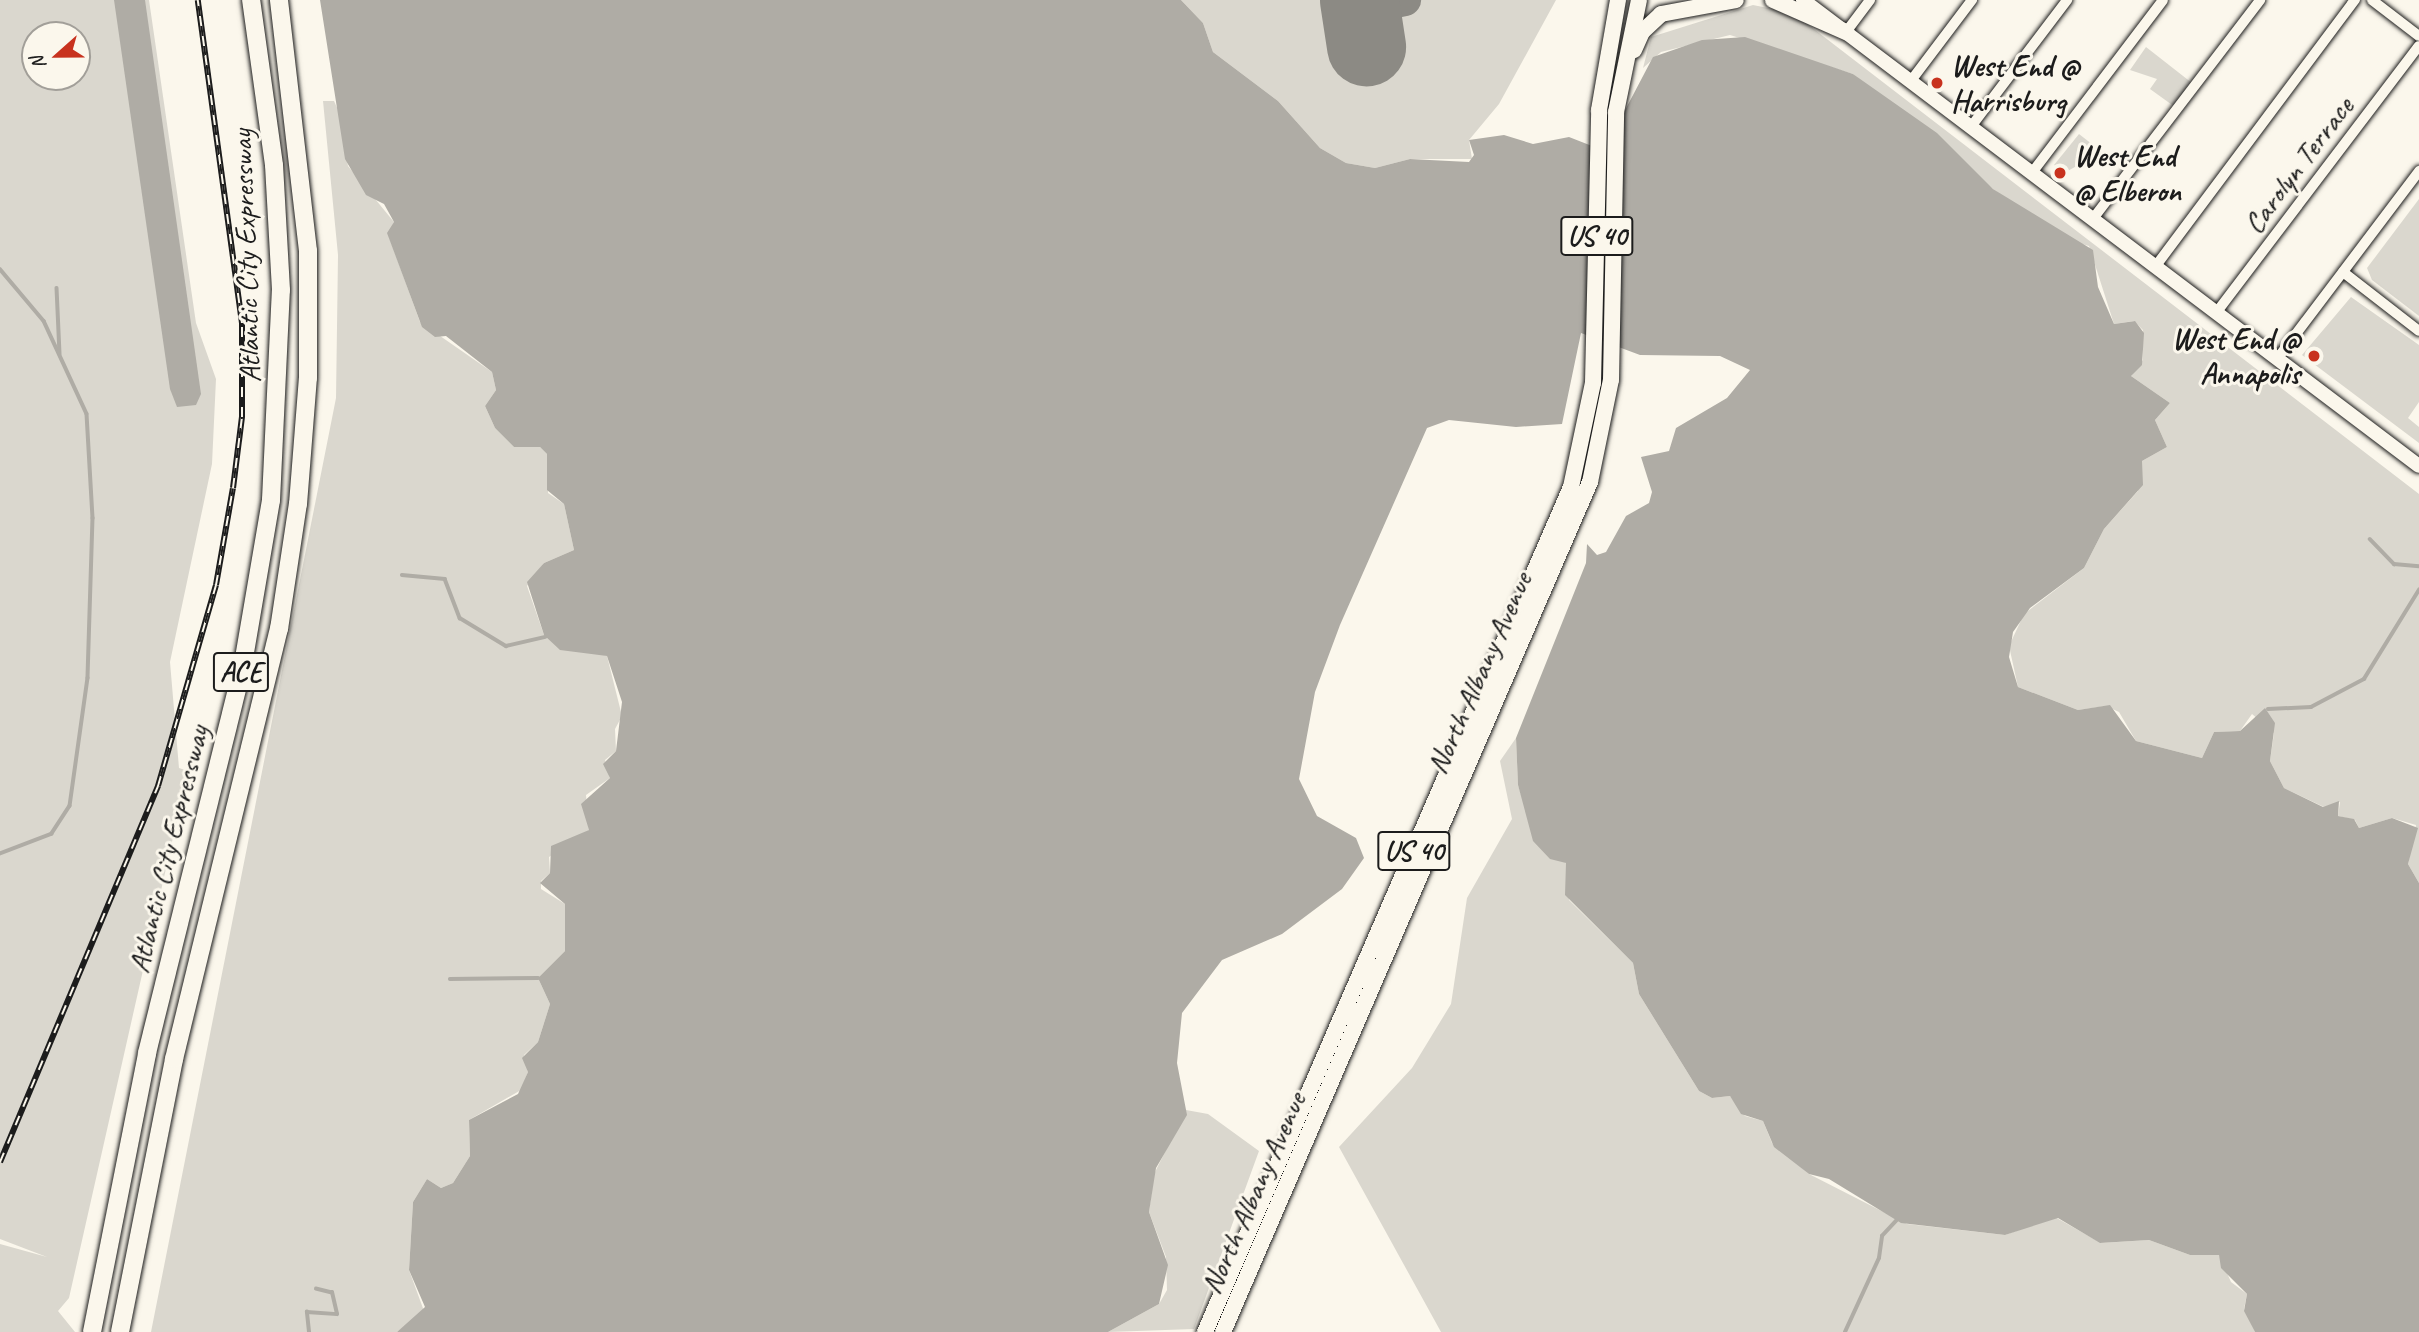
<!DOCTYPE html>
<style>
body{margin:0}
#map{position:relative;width:2419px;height:1332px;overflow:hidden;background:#fbf7ec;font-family:Caveat,sans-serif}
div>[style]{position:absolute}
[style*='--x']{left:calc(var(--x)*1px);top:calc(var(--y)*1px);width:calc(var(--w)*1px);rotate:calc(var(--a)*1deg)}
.green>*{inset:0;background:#dad7ce}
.water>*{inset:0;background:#afaca5}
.stream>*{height:3.5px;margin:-1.75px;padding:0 1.75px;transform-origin:1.75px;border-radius:1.75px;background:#afaca5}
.taxiway>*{height:32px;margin:-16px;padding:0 16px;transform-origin:16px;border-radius:16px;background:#8c8a84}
.runway>*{height:79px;margin:-39.5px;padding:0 39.5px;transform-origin:39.5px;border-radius:39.5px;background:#8c8a84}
.roads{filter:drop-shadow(0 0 2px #1c1c1c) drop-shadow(0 0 2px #1c1c1c)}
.minor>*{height:10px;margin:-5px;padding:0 5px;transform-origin:5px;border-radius:5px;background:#fbf7ec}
.secondary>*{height:14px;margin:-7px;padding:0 7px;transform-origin:7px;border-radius:7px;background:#fbf7ec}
.trunk>*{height:16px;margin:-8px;padding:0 8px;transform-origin:8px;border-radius:8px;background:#fbf7ec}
.motorway>*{height:18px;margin:-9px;padding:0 9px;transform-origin:9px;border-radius:9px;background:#fbf7ec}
.rail>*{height:6px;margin-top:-3px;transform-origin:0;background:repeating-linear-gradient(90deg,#fbf7ec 0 10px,#1c1c1c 0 20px);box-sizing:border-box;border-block:2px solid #1c1c1c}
.dots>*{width:19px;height:19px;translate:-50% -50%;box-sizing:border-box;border:4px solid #fbf7ec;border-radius:50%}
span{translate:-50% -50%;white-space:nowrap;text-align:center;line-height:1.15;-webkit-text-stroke:6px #fbf7ec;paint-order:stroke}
.shield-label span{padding:2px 5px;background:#fbf7ec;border:2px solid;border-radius:5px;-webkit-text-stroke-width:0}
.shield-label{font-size:28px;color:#1c1c1c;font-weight:700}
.poi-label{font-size:30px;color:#1c1c1c;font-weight:700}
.left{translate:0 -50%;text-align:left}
.right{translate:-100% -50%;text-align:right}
.street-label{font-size:30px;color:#1c1c1c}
.north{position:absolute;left:21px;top:21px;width:70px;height:70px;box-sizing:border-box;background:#fbf7ec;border:2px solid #a29f99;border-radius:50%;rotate:249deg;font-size:19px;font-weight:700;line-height:28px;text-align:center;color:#1c1c1c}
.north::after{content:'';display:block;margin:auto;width:24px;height:32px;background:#c8321e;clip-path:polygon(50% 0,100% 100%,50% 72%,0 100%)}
</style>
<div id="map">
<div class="green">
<div style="clip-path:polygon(evenodd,0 0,149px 0,196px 323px,216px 379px,212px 464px,170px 662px,179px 768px,188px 771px,69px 1298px,58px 1311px,75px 1332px,0 1332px,0 1244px,47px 1257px,0 1239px,0 0,35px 35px,77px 35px,77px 77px,35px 77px,35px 35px)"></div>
<div style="clip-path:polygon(1181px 0,1556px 0,1499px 104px,1469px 140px,1472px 159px,1410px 159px,1375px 168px,1346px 163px,1320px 148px,1278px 101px,1213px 52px,1203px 23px)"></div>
<div style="clip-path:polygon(1753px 5px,1793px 13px,2419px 494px,2419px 883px,2408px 864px,2416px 825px,2392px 818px,2359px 828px,2355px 820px,2338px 816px,2340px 802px,2324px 807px,2284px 788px,2270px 761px,2274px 733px,2252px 714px,2240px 731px,2214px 732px,2202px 758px,2136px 741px,2119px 712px,2106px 706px,2078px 710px,2018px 687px,2009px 646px,2024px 614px,2084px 568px,2104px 529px,2138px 491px,2142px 461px,2167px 447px,2155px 420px,2170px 403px,2131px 376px,2143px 360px,2143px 330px,2134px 321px,2114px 324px,2089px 246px,2068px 240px,1993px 189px,1853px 74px,1730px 35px,1661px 52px,1643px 68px,1651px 37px)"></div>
<div style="clip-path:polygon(2146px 47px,2192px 83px,2175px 107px,2150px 89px,2157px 79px,2130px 70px)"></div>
<div style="clip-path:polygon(323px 101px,334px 101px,338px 110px,348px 166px,394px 222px,389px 237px,420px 322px,492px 372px,496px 390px,485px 406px,495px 428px,514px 447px,540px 447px,547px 454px,548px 493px,564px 504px,574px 550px,544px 563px,527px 586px,544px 635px,607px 656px,622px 716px,615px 729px,616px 751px,605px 760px,610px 778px,586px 795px,589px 830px,549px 857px,550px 873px,541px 881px,541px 889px,565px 904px,565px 951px,538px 978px,550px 1004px,538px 1042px,524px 1055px,528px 1072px,521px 1090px,469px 1120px,470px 1156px,453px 1183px,441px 1188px,427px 1179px,413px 1202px,409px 1270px,424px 1311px,397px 1332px,151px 1332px,336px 398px,338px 255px)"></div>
<div style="clip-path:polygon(2079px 134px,2102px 152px,2064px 173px,2054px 165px)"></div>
<div style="clip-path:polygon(2419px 199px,2419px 316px,2372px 280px,2367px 268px)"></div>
<div style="clip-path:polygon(2351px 297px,2419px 345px,2419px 402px,2408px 418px,2419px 427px,2419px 443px,2302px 355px)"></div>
<div style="clip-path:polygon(1516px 738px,1518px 785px,1537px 844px,1566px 863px,1569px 900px,1633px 963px,1639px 994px,1699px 1091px,1712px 1098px,1730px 1096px,1745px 1116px,1763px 1121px,1772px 1143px,1809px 1174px,1907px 1224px,2005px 1235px,2055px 1217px,2101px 1243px,2149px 1240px,2190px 1255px,2219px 1255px,2231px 1282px,2247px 1294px,2244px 1309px,2255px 1332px,1441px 1332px,1339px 1147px,1412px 1068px,1451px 1004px,1467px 898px,1512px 819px,1500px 761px)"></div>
<div style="clip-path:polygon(1186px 1110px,1208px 1114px,1259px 1151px,1194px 1329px,1108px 1332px,1159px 1304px,1167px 1290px,1166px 1257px,1149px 1212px,1154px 1174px)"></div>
</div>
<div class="water">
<div style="clip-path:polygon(114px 0,145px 0,201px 394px,196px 405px,177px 407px,170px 389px)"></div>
<div style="clip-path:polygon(320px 0,1181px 0,1203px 23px,1213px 52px,1278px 101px,1320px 148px,1346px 163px,1375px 168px,1410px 159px,1469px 162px,1474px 155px,1469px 140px,1504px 135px,1533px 144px,1569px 137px,1592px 146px,1621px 134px,1622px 116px,1653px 57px,1702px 40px,1745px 37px,1853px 74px,1937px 133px,1993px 189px,2093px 250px,2098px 287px,2114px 324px,2135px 321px,2144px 333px,2142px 365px,2131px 376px,2170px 403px,2155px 420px,2167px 447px,2142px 461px,2143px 485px,2104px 529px,2084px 568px,2030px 608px,2013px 632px,2009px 657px,2018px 687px,2078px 710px,2110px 705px,2136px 741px,2202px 758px,2214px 732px,2240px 731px,2265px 708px,2275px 723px,2270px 761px,2284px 788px,2323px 807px,2339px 801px,2338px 816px,2354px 819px,2359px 828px,2392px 818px,2418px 828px,2408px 864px,2419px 883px,2419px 1332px,2255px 1332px,2244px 1311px,2247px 1294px,2221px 1268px,2219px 1255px,2190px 1255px,2149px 1240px,2100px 1243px,2058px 1218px,2005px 1235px,1901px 1223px,1829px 1179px,1809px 1174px,1774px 1147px,1763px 1121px,1741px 1114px,1730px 1096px,1712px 1098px,1699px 1091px,1639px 994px,1633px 963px,1565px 895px,1566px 863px,1550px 859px,1533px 841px,1518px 785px,1516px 738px,1586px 563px,1587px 544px,1597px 555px,1606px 552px,1626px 516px,1649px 503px,1652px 492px,1641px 457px,1669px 451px,1676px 428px,1727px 398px,1750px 370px,1720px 356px,1640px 355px,1581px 333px,1562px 424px,1516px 427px,1449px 420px,1427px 428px,1340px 625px,1315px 692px,1299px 779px,1317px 816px,1356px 838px,1364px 858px,1342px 889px,1282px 934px,1222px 960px,1182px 1013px,1177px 1063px,1187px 1115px,1156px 1168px,1149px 1212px,1168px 1265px,1159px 1304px,1108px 1332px,397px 1332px,425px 1307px,409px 1270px,413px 1202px,427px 1179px,441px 1188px,453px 1183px,470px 1156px,469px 1120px,518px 1094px,528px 1072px,522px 1058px,538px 1042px,550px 1004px,538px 978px,565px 951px,565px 904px,540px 883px,550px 873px,551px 846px,589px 830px,581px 804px,610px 778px,603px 764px,616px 751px,622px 702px,607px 656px,560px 650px,544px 635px,527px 582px,544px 563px,574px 550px,564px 504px,547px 490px,547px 454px,540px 447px,514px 447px,495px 428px,485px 406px,496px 390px,492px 372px,446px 336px,435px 337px,422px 327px,387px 233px,394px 222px,384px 204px,366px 195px,345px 159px)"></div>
</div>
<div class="stream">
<div style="--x:0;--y:269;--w:68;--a:49.8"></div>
<div style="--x:44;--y:321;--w:102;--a:65.2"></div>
<div style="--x:87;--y:414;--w:104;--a:86.7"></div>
<div style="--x:93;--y:518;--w:160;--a:91.8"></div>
<div style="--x:88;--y:678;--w:129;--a:98"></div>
<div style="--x:70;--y:806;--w:33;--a:123"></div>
<div style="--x:52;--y:834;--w:56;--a:159"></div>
<div style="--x:57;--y:288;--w:66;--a:87.4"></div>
<div style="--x:2370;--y:539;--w:35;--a:46"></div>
<div style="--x:2394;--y:564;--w:25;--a:5"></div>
<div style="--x:402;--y:575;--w:43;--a:5.3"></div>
<div style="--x:445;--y:579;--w:42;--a:69"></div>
<div style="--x:460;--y:618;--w:54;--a:31.3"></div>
<div style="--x:506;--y:646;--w:40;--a:-13"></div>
<div style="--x:2268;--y:709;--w:43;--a:-2.7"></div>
<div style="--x:2311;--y:707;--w:60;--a:-27.8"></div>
<div style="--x:2364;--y:679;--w:105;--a:-58.3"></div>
<div style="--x:450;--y:979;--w:88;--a:-0.7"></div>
<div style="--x:309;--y:1332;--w:20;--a:-96"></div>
<div style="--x:307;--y:1312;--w:30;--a:4"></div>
<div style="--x:337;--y:1314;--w:22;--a:-103"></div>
<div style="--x:332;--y:1293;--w:16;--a:-166"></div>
<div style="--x:1845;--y:1332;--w:81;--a:-65.3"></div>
<div style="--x:1879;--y:1258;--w:22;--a:-82"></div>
<div style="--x:1882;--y:1236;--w:21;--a:-47"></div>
</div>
<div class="taxiway">
<div style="--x:1360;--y:9;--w:46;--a:-11.3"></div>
</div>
<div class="runway">
<div style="--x:1359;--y:0;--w:47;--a:81.3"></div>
</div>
<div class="roads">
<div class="minor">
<div style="--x:2372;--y:0;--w:59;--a:37.5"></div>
<div style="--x:1846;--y:32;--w:40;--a:-53"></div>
<div style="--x:1910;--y:82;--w:103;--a:-52.9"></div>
<div style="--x:1970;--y:128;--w:161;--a:-52.8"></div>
<div style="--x:2031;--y:174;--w:218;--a:-52.8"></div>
<div style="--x:2092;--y:220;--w:277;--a:-52.6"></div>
<div style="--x:2155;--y:267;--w:334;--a:-53.2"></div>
<div style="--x:2343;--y:272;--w:96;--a:37.8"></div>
<div style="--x:2216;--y:313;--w:335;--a:-52.8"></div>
<div style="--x:2277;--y:359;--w:236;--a:-52.9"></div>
</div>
<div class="secondary">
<div style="--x:1803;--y:0;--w:772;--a:37.11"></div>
</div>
<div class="trunk">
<div style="--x:1773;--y:0;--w:80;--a:23.7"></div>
<div style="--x:1634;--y:50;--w:20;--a:-66"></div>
<div style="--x:1642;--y:32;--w:26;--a:-43"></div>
<div style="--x:1661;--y:14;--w:76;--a:-10.6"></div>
<div style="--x:1205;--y:1332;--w:921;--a:-66.58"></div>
<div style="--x:1571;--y:487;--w:106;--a:-78.1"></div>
<div style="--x:1593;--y:383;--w:273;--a:-88.7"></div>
<div style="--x:1599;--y:110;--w:112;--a:-80.2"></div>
<div style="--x:1223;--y:1332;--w:926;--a:-66.65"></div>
<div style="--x:1590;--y:482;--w:104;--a:-78.4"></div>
<div style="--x:1611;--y:380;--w:268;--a:-88.9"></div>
<div style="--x:1616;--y:112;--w:114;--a:-78.4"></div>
</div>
<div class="motorway">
<div style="--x:92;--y:1332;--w:284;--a:-78.8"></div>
<div style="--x:147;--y:1053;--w:401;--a:-76.1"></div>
<div style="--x:243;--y:664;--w:166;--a:-80.3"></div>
<div style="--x:271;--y:500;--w:210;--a:-87.3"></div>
<div style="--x:281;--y:290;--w:125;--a:-93.2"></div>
<div style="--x:274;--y:165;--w:167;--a:-97.9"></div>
<div style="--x:120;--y:1332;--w:278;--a:-78.8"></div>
<div style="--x:174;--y:1059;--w:443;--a:-76.3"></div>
<div style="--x:279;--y:629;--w:126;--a:-81.4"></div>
<div style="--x:298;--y:504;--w:126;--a:-85.5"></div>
<div style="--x:308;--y:378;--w:127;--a:-90"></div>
<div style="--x:308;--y:251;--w:253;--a:-96.6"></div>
</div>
</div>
<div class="rail">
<div style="--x:0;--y:1162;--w:408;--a:-67.2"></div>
<div style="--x:158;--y:786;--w:209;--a:-73.9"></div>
<div style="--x:216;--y:585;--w:98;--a:-80.1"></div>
<div style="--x:233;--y:488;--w:72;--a:-82.8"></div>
<div style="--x:242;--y:417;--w:94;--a:-90"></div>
<div style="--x:242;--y:323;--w:326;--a:-97.8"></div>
</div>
<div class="dots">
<div style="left:1937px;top:83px;background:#c8321e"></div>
<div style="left:2060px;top:173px;background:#c8321e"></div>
<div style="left:2314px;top:356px;background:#c8321e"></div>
</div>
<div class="shield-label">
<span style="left:1597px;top:236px">US 40</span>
<span style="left:241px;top:672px">ACE</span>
<span style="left:1414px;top:851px">US 40</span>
</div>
<div class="poi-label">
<span class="left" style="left:1951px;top:83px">West End @<br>Harrisburg</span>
<span class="left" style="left:2074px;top:173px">West End<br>@ Elberon</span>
<span class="right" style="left:2300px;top:356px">West End @<br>Annapolis</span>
</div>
<div class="street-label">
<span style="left:2298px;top:165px;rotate:-53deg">Carolyn Terrace</span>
<span style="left:246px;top:256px;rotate:-92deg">Atlantic City Expressway</span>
<span style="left:1479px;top:673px;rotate:-66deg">North Albany Avenue</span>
<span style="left:168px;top:849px;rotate:-76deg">Atlantic City Expressway</span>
<span style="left:1253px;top:1193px;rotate:-66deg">North Albany Avenue</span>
</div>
<div class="north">N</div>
</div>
